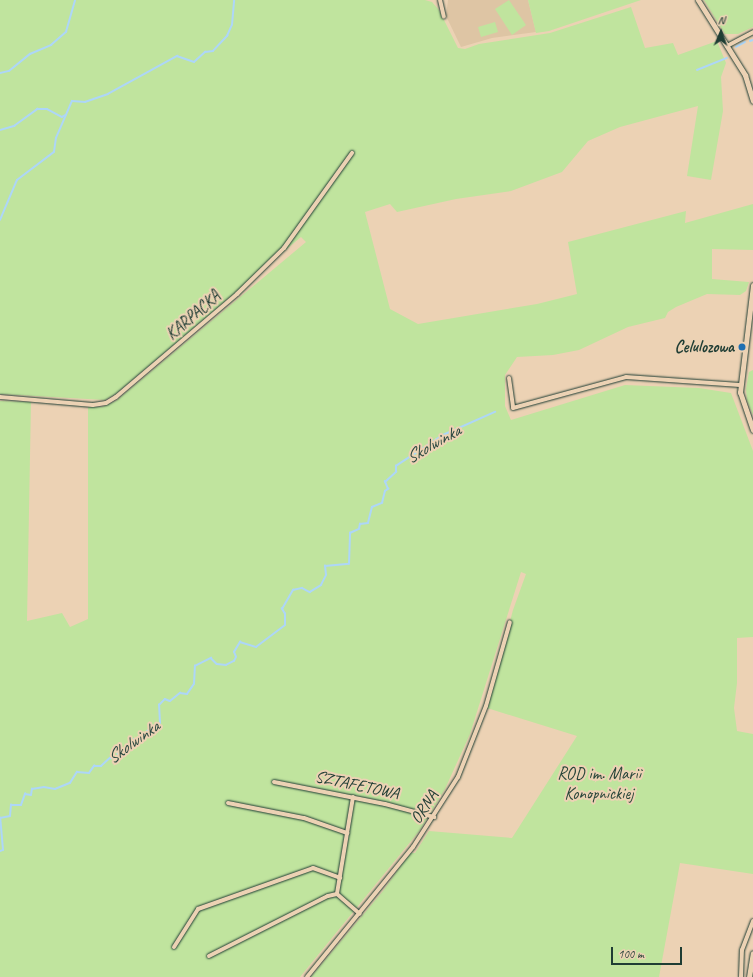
<!DOCTYPE html>
<style>
body{margin:0}
#map{position:relative;width:753px;height:977px;overflow:hidden;background:#ecd2b4;font-family:Caveat,sans-serif}
div>[style]{position:absolute}
[style*='--x']{left:calc(var(--x)*1px);top:calc(var(--y)*1px);width:calc(var(--w)*1px);rotate:calc(var(--a)*1deg)}
.built>*{inset:0;background:#dec5a4}
.green>*{inset:0;background:#c0e49e}
.stream>*{height:1.5px;margin:-0.75px;padding:0 0.75px;transform-origin:0.75px;border-radius:0.75px;background:#add6f8}
.roads{filter:drop-shadow(0 0 1px #1f3d34) drop-shadow(0 0 1px #1f3d34)}
.minor>*{height:4px;margin:-2px;padding:0 2px;transform-origin:2px;border-radius:2px;background:#ecd2b4}
.tertiary>*{height:5px;margin:-2.5px;padding:0 2.5px;transform-origin:2.5px;border-radius:2.5px;background:#ecd2b4}
.dots>*{width:11px;height:11px;translate:-50% -50%;box-sizing:border-box;border:2px solid #ecd2b4;border-radius:50%}
span{translate:-50% -50%;white-space:nowrap;text-align:center;line-height:1.15;-webkit-text-stroke:4px #ecd2b4;paint-order:stroke}
.street-label{font-size:17px;color:#1f3d34}
.poi-label{font-size:17px;color:#1f3d34;font-weight:700}
.right{translate:-100% -50%;text-align:right}
.park-label{font-size:17px;color:#274539}
.water-label{font-size:18px;color:#26453e;font-style:italic}
.north{position:absolute;left:701px;top:12px;width:40px;height:40px;-webkit-text-stroke:3px #ecd2b4;paint-order:stroke;rotate:2deg;font-size:11px;font-weight:700;line-height:16px;text-align:center;color:#1f3d34}
.north::after{content:'';display:block;margin:auto;width:14px;height:18px;background:#1f3d34;clip-path:polygon(50% 0,100% 100%,50% 72%,0 100%)}
.scale{position:absolute;left:611px;top:947px;width:71px;height:18px;box-sizing:border-box;border:2px solid #1f3d34;border-top:0;padding-left:5px;font-size:12px;line-height:14px;white-space:nowrap;color:#1f3d34;-webkit-text-stroke:3px #ecd2b4;paint-order:stroke}
</style>
<div id="map">
<div class="built">
<div style="clip-path:polygon(448px 0,528px 0,536px 32px,492px 38px,461px 47px,446px 16px)"></div>
</div>
<div class="green">
<div style="clip-path:polygon(0 0,425px 0,432px 2px,439px 10px,458px 48px,465px 49px,479px 44px,550px 33px,631px 7px,645px 48px,673px 43px,678px 55px,717px 41px,726px 63px,721px 77px,723px 111px,711px 180px,687px 176px,698px 106px,620px 127px,588px 141px,562px 172px,511px 191px,456px 199px,397px 212px,390px 204px,365px 212px,390px 309px,418px 324px,537px 304px,577px 294px,568px 242px,686px 211px,685px 223px,753px 204px,753px 250px,712px 249px,712px 279px,749px 282px,746px 291px,740px 295px,707px 294px,676px 307px,668px 312px,665px 318px,628px 327px,579px 350px,553px 355px,517px 357px,505px 375px,505px 406px,511px 420px,625px 385px,699px 388px,731px 393px,753px 451px,753px 637px,737px 638px,737px 683px,734px 708px,737px 731px,753px 734px,753px 874px,680px 863px,659px 977px,311px 977px,383px 891px,410px 853px,415px 853px,429px 831px,512px 838px,577px 736px,487px 708px,513px 610px,526px 574px,521px 572px,470px 734px,445px 789px,420px 830px,300px 977px,0 977px,0 401px,31px 402px,27px 621px,62px 613px,70px 627px,88px 619px,88px 407px,102px 407px,116px 401px,306px 242px,301px 237px,117px 393px,105px 400px,0 394px)"></div>
<div style="clip-path:polygon(509px 0,526px 25px,512px 35px,495px 9px)"></div>
<div style="clip-path:polygon(528px 0,641px 0,549px 31px,536px 33px)"></div>
<div style="clip-path:polygon(704px 0,753px 0,753px 27px,738px 34px,725px 34px)"></div>
<div style="clip-path:polygon(495px 22px,498px 32px,481px 37px,478px 27px)"></div>
<div style="clip-path:polygon(753px 370px,753px 415px,747px 400px,746px 389px,749px 372px)"></div>
</div>
<div class="stream">
<div style="--x:750;--y:41;--w:3;--a:-18"></div>
<div style="--x:736;--y:47;--w:10;--a:-29"></div>
<div style="--x:697;--y:70;--w:32;--a:-22"></div>
<div style="--x:0;--y:73;--w:9;--a:-13"></div>
<div style="--x:9;--y:71;--w:27;--a:-39"></div>
<div style="--x:30;--y:54;--w:23;--a:-23"></div>
<div style="--x:51;--y:45;--w:20;--a:-41"></div>
<div style="--x:66;--y:32;--w:33;--a:-74"></div>
<div style="--x:0;--y:130;--w:15;--a:-16"></div>
<div style="--x:14;--y:126;--w:29;--a:-36"></div>
<div style="--x:37;--y:109;--w:10;--a:0"></div>
<div style="--x:47;--y:109;--w:17;--a:28"></div>
<div style="--x:62;--y:117;--w:4;--a:-27"></div>
<div style="--x:0;--y:220;--w:43;--a:-67"></div>
<div style="--x:17;--y:180;--w:46;--a:-37.1"></div>
<div style="--x:54;--y:152;--w:14;--a:-82"></div>
<div style="--x:56;--y:138;--w:40;--a:-66.6"></div>
<div style="--x:72;--y:101;--w:13;--a:4"></div>
<div style="--x:85;--y:102;--w:24;--a:-19"></div>
<div style="--x:108;--y:94;--w:79;--a:-28.8"></div>
<div style="--x:177;--y:56;--w:18;--a:19"></div>
<div style="--x:194;--y:62;--w:15;--a:-42"></div>
<div style="--x:205;--y:52;--w:8;--a:-7"></div>
<div style="--x:213;--y:51;--w:21;--a:-47"></div>
<div style="--x:227;--y:36;--w:12;--a:-66"></div>
<div style="--x:232;--y:25;--w:25;--a:-85"></div>
<div style="--x:0;--y:851;--w:3;--a:-18"></div>
<div style="--x:3;--y:850;--w:32;--a:-95"></div>
<div style="--x:0;--y:818;--w:10;--a:-11"></div>
<div style="--x:10;--y:816;--w:11;--a:-85"></div>
<div style="--x:11;--y:805;--w:10;--a:0"></div>
<div style="--x:21;--y:805;--w:12;--a:-70"></div>
<div style="--x:25;--y:794;--w:6;--a:9"></div>
<div style="--x:31;--y:795;--w:6;--a:-81"></div>
<div style="--x:32;--y:789;--w:12;--a:-9"></div>
<div style="--x:44;--y:787;--w:11;--a:10"></div>
<div style="--x:55;--y:789;--w:16;--a:-22"></div>
<div style="--x:70;--y:783;--w:13;--a:-58"></div>
<div style="--x:77;--y:772;--w:12;--a:5"></div>
<div style="--x:89;--y:773;--w:9;--a:-54"></div>
<div style="--x:94;--y:766;--w:7;--a:0"></div>
<div style="--x:101;--y:766;--w:12;--a:-42"></div>
<div style="--x:110;--y:758;--w:6;--a:9"></div>
<div style="--x:116;--y:759;--w:4;--a:-34"></div>
<div style="--x:119;--y:757;--w:5;--a:-112"></div>
<div style="--x:117;--y:752;--w:9;--a:-6"></div>
<div style="--x:126;--y:751;--w:14;--a:-56"></div>
<div style="--x:134;--y:739;--w:6;--a:0"></div>
<div style="--x:140;--y:739;--w:18;--a:-47"></div>
<div style="--x:152;--y:726;--w:6;--a:9"></div>
<div style="--x:158;--y:727;--w:4;--a:-63"></div>
<div style="--x:160;--y:723;--w:18;--a:-93"></div>
<div style="--x:159;--y:705;--w:8;--a:-45"></div>
<div style="--x:165;--y:699;--w:5;--a:22"></div>
<div style="--x:170;--y:701;--w:13;--a:-39"></div>
<div style="--x:180;--y:693;--w:7;--a:8"></div>
<div style="--x:187;--y:694;--w:12;--a:-55"></div>
<div style="--x:194;--y:684;--w:18;--a:-87"></div>
<div style="--x:195;--y:666;--w:18;--a:-27"></div>
<div style="--x:211;--y:658;--w:8;--a:45"></div>
<div style="--x:217;--y:664;--w:9;--a:6"></div>
<div style="--x:226;--y:665;--w:9;--a:-27"></div>
<div style="--x:234;--y:661;--w:4;--a:-63"></div>
<div style="--x:236;--y:657;--w:5;--a:-112"></div>
<div style="--x:234;--y:652;--w:12;--a:-59"></div>
<div style="--x:240;--y:642;--w:17;--a:17"></div>
<div style="--x:256;--y:647;--w:36;--a:-37"></div>
<div style="--x:285;--y:625;--w:11;--a:-90"></div>
<div style="--x:285;--y:614;--w:6;--a:-121"></div>
<div style="--x:282;--y:609;--w:22;--a:-60"></div>
<div style="--x:293;--y:590;--w:9;--a:-13"></div>
<div style="--x:302;--y:588;--w:9;--a:27"></div>
<div style="--x:310;--y:592;--w:13;--a:-32"></div>
<div style="--x:321;--y:585;--w:11;--a:-63"></div>
<div style="--x:326;--y:575;--w:9;--a:-96"></div>
<div style="--x:325;--y:566;--w:24;--a:-5"></div>
<div style="--x:349;--y:564;--w:31;--a:-88"></div>
<div style="--x:350;--y:533;--w:10;--a:-24"></div>
<div style="--x:359;--y:529;--w:5;--a:-79"></div>
<div style="--x:360;--y:524;--w:8;--a:-7"></div>
<div style="--x:368;--y:523;--w:16;--a:-76"></div>
<div style="--x:372;--y:507;--w:11;--a:-22"></div>
<div style="--x:382;--y:503;--w:12;--a:-76"></div>
<div style="--x:385;--y:491;--w:4;--a:-34"></div>
<div style="--x:388;--y:489;--w:8;--a:-113"></div>
<div style="--x:385;--y:482;--w:15;--a:-42"></div>
<div style="--x:396;--y:472;--w:6;--a:-90"></div>
<div style="--x:396;--y:466;--w:56;--a:-33.4"></div>
<div style="--x:443;--y:435;--w:57;--a:-23.9"></div>
</div>
<div class="roads">
<div class="minor">
<div style="--x:440;--y:0;--w:17;--a:77"></div>
<div style="--x:727;--y:46;--w:30;--a:-28"></div>
<div style="--x:509;--y:378;--w:30;--a:82"></div>
<div style="--x:513;--y:408;--w:117;--a:-15.3"></div>
<div style="--x:626;--y:377;--w:114;--a:4"></div>
<div style="--x:0;--y:397;--w:93;--a:4.9"></div>
<div style="--x:93;--y:405;--w:13;--a:-9"></div>
<div style="--x:106;--y:403;--w:12;--a:-31"></div>
<div style="--x:116;--y:397;--w:159;--a:-40.4"></div>
<div style="--x:237;--y:294;--w:66;--a:-44.4"></div>
<div style="--x:284;--y:248;--w:117;--a:-54.4"></div>
<div style="--x:274;--y:782;--w:113;--a:11.2"></div>
<div style="--x:385;--y:804;--w:51;--a:14.9"></div>
<div style="--x:353;--y:797;--w:98;--a:99.4"></div>
<div style="--x:337;--y:894;--w:30;--a:41"></div>
<div style="--x:228;--y:803;--w:77;--a:11.2"></div>
<div style="--x:304;--y:818;--w:46;--a:19.2"></div>
<div style="--x:174;--y:947;--w:45;--a:-57.7"></div>
<div style="--x:198;--y:909;--w:122;--a:-19.6"></div>
<div style="--x:313;--y:868;--w:29;--a:20"></div>
<div style="--x:209;--y:956;--w:133;--a:-26.8"></div>
<div style="--x:328;--y:896;--w:9;--a:-13"></div>
<div style="--x:307;--y:977;--w:168;--a:-50.8"></div>
<div style="--x:413;--y:847;--w:83;--a:-57.3"></div>
<div style="--x:458;--y:777;--w:76;--a:-68.5"></div>
<div style="--x:486;--y:706;--w:87;--a:-74.1"></div>
<div style="--x:741;--y:977;--w:27;--a:-88"></div>
<div style="--x:742;--y:950;--w:31;--a:-69"></div>
</div>
<div class="tertiary">
<div style="--x:698;--y:0;--w:89;--a:57.9"></div>
<div style="--x:745;--y:75;--w:27;--a:73"></div>
<div style="--x:753;--y:285;--w:108;--a:96.9"></div>
<div style="--x:740;--y:392;--w:40;--a:71.1"></div>
<div style="--x:749;--y:977;--w:24;--a:-81"></div>
</div>
</div>
<div class="dots">
<div style="left:742px;top:347px;background:#1f6fb2"></div>
</div>
<div class="street-label">
<span style="left:193px;top:315px;rotate:-41deg">KARPACKA</span>
<span style="left:357px;top:785px;rotate:12deg">SZTAFETOWA</span>
<span style="left:424px;top:807px;rotate:-57deg">ORNA</span>
</div>
<div class="poi-label">
<span class="right" style="left:734px;top:347px">Celulozowa</span>
</div>
<div class="park-label">
<span style="left:599px;top:784px">ROD im. Marii<br>Konopnickiej</span>
</div>
<div class="water-label">
<span style="left:433px;top:444px;rotate:-30deg">Skolwinka</span>
<span style="left:133px;top:742px;rotate:-36deg">Skolwinka</span>
</div>
<div class="north">N</div>
<div class="scale">100 m</div>
</div>
